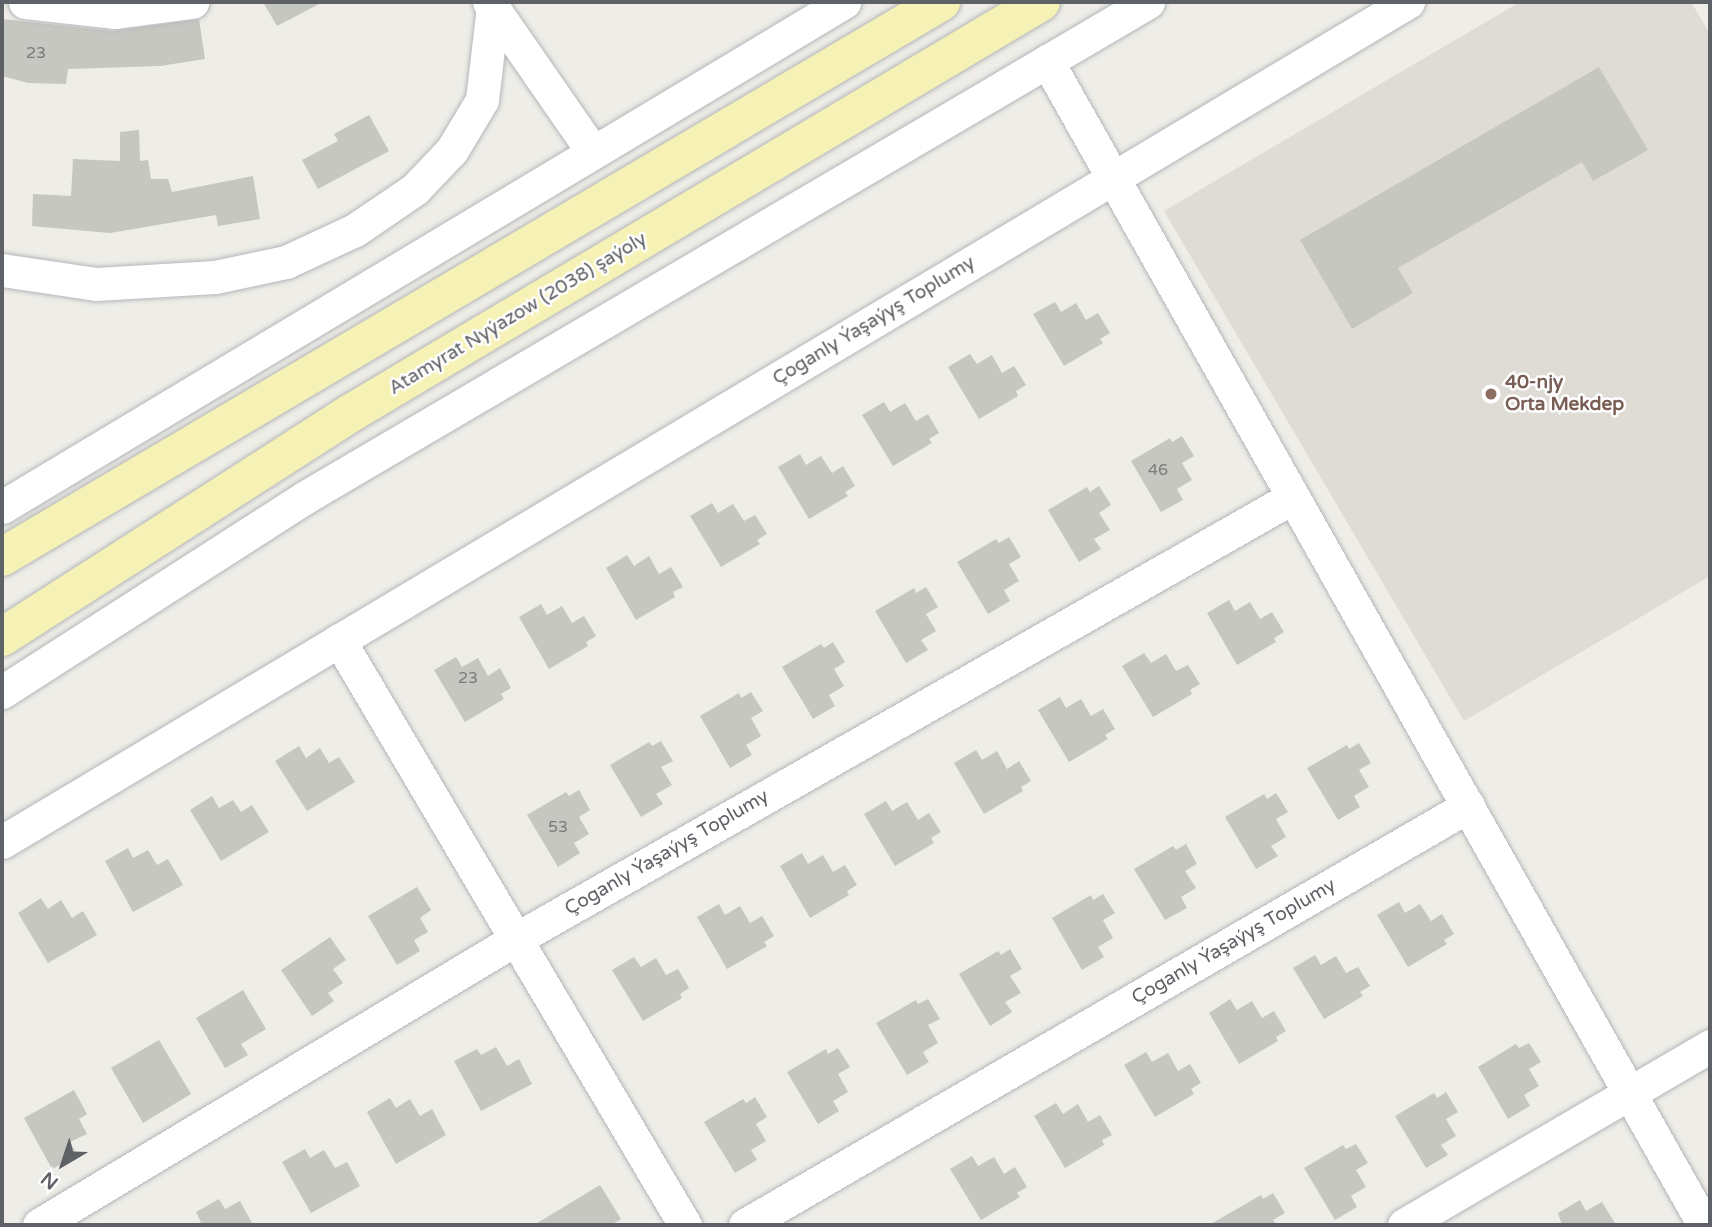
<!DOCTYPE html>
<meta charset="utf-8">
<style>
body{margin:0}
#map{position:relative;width:1712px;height:1227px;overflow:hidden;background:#eeede7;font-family:"Varela Round",sans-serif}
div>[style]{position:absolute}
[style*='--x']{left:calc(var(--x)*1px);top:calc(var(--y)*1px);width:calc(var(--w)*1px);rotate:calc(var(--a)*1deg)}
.education>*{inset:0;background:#dedcd5}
.building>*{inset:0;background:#c7c7c1}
.roads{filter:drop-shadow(0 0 2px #b4b6ba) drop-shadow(0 0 2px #b4b6ba)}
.minor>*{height:33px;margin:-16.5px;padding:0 16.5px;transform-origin:16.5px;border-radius:16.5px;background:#fff}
.major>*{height:38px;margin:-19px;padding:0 19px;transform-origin:19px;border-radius:19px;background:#f6f1b4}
.dots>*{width:19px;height:19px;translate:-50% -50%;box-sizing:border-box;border:4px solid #fff;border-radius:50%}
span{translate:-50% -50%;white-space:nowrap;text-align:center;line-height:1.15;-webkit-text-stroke:5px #fff;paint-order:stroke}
.number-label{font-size:16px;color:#787a7c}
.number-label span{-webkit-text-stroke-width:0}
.street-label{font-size:19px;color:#5e6165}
.education-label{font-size:19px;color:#785e54;font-weight:700}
.left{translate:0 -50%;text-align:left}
.frame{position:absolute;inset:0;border:4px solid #5e6165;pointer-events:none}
.north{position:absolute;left:28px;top:1129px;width:70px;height:70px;-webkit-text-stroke:5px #fff;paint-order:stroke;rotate:219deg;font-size:19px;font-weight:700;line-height:28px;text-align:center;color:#5e6165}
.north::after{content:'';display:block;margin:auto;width:24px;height:32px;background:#5e6165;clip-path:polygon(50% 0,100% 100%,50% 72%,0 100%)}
</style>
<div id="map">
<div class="education">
<div style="clip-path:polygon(1520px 2px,1691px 2px,1710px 34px,1710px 576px,1464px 721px,1164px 211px)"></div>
</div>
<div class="building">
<div style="clip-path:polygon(263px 2px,323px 2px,277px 26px)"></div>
<div style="clip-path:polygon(2px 19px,113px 31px,199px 19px,205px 59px,160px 66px,68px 69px,66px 84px,28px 83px,2px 76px)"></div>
<div style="clip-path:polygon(1599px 67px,1648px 150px,1593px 181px,1582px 162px,1398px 268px,1413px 293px,1352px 329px,1300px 240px)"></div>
<div style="clip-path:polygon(369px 115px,389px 151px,318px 189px,302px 160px,338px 141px,334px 134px)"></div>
<div style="clip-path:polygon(139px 130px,140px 161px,148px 160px,151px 179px,168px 179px,172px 192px,253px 176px,260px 219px,218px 226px,216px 215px,110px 233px,32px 226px,33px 194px,71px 196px,73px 159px,120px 161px,120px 132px)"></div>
<div style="clip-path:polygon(1055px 302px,1061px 312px,1076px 303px,1086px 320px,1098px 313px,1110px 333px,1100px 339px,1103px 343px,1064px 366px,1033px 314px)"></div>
<div style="clip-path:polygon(970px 354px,977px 364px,992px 355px,1002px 373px,1014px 366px,1026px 385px,1016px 391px,1018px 396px,979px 419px,948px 367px)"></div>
<div style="clip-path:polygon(884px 402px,890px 412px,905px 403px,916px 421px,928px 414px,939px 433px,929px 439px,932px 443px,893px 466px,862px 415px)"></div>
<div style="clip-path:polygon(1182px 436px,1194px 456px,1182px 463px,1192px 480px,1177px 489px,1183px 500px,1161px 512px,1131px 461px,1170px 438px,1172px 442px)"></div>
<div style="clip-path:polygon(800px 454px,806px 465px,821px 456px,832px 473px,843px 466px,855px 486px,845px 492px,848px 496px,809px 519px,778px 467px)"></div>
<div style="clip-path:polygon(1099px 486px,1111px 505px,1099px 513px,1110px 530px,1094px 539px,1101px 549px,1079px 562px,1048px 510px,1087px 487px,1090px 492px)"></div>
<div style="clip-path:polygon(712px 503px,718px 513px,733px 504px,744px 521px,755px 515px,767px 534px,757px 540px,760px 544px,721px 567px,690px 516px)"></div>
<div style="clip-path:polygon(1009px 537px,1021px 557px,1009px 564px,1019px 581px,1004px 590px,1010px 601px,988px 614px,957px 562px,996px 539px,999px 543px)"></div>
<div style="clip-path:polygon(627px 555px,634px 566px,649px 556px,659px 574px,671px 567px,683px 587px,673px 592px,675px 597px,636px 620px,606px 568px)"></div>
<div style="clip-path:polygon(926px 587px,938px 607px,926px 614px,936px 631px,921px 640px,928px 650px,906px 663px,875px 611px,914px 588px,916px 593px)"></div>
<div style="clip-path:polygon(1229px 600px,1235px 611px,1250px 602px,1260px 619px,1272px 612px,1284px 632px,1274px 638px,1276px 642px,1237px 665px,1207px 613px)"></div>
<div style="clip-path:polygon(541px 604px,547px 615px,562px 606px,572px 623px,584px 616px,596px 636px,586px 642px,588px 646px,549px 669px,519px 617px)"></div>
<div style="clip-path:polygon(833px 642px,845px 662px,834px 669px,844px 686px,829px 695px,835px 706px,813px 719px,782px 667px,821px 644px,824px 648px)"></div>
<div style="clip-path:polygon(1144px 653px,1151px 663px,1166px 654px,1176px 671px,1188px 665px,1200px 684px,1190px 690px,1192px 694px,1153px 717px,1122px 666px)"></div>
<div style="clip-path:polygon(456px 657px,462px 667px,478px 658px,488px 676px,500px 668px,511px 688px,501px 694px,504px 699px,465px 722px,434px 670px)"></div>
<div style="clip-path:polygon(751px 692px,763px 711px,751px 718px,761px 736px,746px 745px,752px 755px,730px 768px,700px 716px,739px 693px,741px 698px)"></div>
<div style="clip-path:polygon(1060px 697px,1066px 708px,1081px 699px,1091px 716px,1103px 709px,1115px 729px,1105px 735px,1108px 739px,1069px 762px,1038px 710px)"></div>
<div style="clip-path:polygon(661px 741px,673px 761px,661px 767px,672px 785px,656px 794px,663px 804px,641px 817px,610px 765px,649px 742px,652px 746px)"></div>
<div style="clip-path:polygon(1359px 743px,1371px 763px,1359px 770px,1369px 787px,1354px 796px,1360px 807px,1338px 820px,1307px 768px,1347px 745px,1349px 749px)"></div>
<div style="clip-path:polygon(299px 746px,306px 758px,320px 748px,329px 763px,339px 757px,355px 782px,307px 811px,275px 761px)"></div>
<div style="clip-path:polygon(976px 750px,982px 760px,997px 751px,1007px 769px,1019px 761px,1031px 781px,1021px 787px,1023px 791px,984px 814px,954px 763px)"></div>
<div style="clip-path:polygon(579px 790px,590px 810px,579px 817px,589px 834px,574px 843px,580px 853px,558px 867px,527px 815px,566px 792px,569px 796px)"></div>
<div style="clip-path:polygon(1276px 793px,1288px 812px,1276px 819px,1286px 837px,1271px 846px,1278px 856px,1256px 869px,1225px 817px,1264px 794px,1267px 799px)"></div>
<div style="clip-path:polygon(212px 796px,219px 808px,233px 800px,241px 812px,252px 805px,269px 832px,221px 861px,190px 810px)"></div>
<div style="clip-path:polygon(886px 801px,892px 811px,907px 802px,918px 820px,929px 813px,941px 832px,931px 838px,934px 843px,895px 866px,864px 814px)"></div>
<div style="clip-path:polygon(1186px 844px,1197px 864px,1185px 871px,1196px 888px,1181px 897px,1187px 908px,1165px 920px,1134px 869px,1173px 846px,1176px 850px)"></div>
<div style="clip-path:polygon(128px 848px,133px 858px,148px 850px,157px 865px,168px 859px,183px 885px,133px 912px,105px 861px)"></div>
<div style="clip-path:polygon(802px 853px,808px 864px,823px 855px,833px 872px,845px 865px,857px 885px,847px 891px,849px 895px,810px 918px,780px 866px)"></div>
<div style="clip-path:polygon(417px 887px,431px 910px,420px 918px,428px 932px,414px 940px,420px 951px,397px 965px,368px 916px)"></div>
<div style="clip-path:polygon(1103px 894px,1115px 913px,1103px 920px,1113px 938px,1098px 947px,1104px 957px,1082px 970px,1052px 918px,1091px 895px,1093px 900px)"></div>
<div style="clip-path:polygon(41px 898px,48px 909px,61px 900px,72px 918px,83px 911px,97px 935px,48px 963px,18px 913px)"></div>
<div style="clip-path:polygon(1399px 902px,1405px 913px,1420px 904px,1431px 921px,1442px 914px,1454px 934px,1444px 940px,1447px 944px,1408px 967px,1377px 915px)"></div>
<div style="clip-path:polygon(719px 904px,725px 915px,740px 906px,750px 923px,762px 916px,774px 936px,764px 942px,767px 946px,727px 969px,697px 917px)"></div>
<div style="clip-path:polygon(330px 937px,346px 960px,333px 969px,343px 983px,328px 993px,334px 1001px,312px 1016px,281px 970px)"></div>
<div style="clip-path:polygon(1010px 949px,1022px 969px,1010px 976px,1021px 993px,1005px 1002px,1012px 1012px,990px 1026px,959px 974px,998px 951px,1001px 955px)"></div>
<div style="clip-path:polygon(1315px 955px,1321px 965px,1336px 956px,1346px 973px,1358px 967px,1370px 986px,1360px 992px,1363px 996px,1324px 1019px,1293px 968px)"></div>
<div style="clip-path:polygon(634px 957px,641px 967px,656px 958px,666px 975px,678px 969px,689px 988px,680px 994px,682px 998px,643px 1021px,612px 970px)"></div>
<div style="clip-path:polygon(243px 990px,266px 1029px,241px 1044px,248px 1055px,225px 1068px,196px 1018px)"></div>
<div style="clip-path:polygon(928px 999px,940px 1019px,928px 1025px,938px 1043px,923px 1052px,929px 1062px,907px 1075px,876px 1023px,916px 1000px,918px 1004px)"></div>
<div style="clip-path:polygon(1230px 999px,1237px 1010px,1252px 1001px,1262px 1018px,1274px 1011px,1286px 1031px,1276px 1037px,1278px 1041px,1239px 1064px,1209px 1013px)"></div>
<div style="clip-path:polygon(159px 1040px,191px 1094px,143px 1123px,111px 1068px)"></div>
<div style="clip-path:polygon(1529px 1043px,1541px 1062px,1529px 1069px,1539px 1086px,1524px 1095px,1530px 1106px,1508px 1119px,1478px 1067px,1516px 1044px,1519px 1048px)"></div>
<div style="clip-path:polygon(496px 1047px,507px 1066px,519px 1059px,532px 1084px,481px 1111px,454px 1061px,477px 1049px,481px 1055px)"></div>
<div style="clip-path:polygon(838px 1048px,850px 1067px,838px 1074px,848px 1092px,833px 1101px,839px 1111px,818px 1124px,787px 1072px,826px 1049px,828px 1054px)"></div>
<div style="clip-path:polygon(1146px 1052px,1152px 1062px,1168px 1053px,1178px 1071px,1190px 1064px,1201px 1083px,1191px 1089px,1194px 1094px,1155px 1117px,1124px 1065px)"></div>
<div style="clip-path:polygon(74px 1090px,87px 1114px,79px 1119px,87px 1134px,70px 1142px,78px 1156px,52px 1169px,24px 1118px)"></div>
<div style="clip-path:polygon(1446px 1092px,1458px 1112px,1446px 1119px,1456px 1136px,1441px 1145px,1448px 1155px,1426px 1168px,1395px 1116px,1434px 1093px,1437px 1098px)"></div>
<div style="clip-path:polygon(755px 1097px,767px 1117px,756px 1124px,766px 1141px,751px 1150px,757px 1160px,735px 1173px,704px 1122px,743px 1099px,746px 1103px)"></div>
<div style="clip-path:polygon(390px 1098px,396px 1108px,410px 1099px,420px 1116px,432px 1109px,446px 1135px,396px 1164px,367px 1112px)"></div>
<div style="clip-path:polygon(1056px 1103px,1063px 1114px,1078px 1104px,1088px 1122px,1100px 1115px,1112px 1135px,1102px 1140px,1104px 1145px,1065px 1168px,1034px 1116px)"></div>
<div style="clip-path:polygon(1356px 1144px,1368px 1163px,1356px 1170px,1366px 1187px,1351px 1196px,1357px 1207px,1335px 1220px,1304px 1168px,1343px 1145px,1346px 1149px)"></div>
<div style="clip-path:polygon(305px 1149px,310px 1158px,324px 1150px,335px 1168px,347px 1162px,360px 1186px,311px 1213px,282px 1162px)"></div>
<div style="clip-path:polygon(972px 1156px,978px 1166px,994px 1157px,1004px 1174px,1015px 1167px,1027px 1187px,1017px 1193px,1020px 1197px,981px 1220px,950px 1169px)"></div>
<div style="clip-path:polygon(600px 1185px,621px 1219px,611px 1225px,534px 1225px)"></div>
<div style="clip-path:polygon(1273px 1193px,1285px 1213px,1273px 1220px,1277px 1225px,1209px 1225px,1261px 1195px,1263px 1199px)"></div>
<div style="clip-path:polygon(219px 1199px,225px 1209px,240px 1201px,253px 1225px,195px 1225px,201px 1222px,196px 1212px)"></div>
<div style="clip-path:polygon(1580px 1200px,1586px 1211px,1602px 1202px,1616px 1225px,1562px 1225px,1558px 1213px)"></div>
</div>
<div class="roads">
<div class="minor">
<div style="--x:25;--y:2;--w:91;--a:6.3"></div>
<div style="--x:115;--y:12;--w:78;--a:-7.4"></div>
<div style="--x:489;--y:2;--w:181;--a:55.3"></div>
<div style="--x:1047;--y:61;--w:1337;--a:60.56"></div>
<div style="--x:2;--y:270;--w:95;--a:8.5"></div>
<div style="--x:96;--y:284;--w:119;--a:-3.4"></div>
<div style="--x:215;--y:277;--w:73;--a:-11.9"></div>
<div style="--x:286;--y:262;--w:76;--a:-24.9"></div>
<div style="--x:355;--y:230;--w:73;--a:-34.3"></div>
<div style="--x:415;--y:189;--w:54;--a:-46.5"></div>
<div style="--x:452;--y:150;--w:58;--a:-59"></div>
<div style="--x:482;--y:100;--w:94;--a:-83.3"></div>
<div style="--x:2;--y:507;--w:982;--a:-30.95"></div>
<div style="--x:339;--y:640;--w:680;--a:59.4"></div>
<div style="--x:2;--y:692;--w:359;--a:-32.7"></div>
<div style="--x:304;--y:498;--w:979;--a:-30.44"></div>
<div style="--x:2;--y:842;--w:1638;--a:-30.86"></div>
<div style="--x:39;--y:1225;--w:556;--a:-30.95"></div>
<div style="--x:516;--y:939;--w:894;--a:-29.63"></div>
<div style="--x:745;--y:1225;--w:836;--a:-30.09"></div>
<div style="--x:1404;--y:1225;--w:355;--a:-30.3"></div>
</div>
<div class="major">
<div style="--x:2;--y:557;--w:1091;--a:-30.59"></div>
<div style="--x:2;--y:637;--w:415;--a:-32.7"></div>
<div style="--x:351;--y:413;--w:803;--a:-30.78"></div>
</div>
</div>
<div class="dots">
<div style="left:1491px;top:394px;background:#8d6e63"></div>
</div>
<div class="number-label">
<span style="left:36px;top:53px">23</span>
<span style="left:1158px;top:470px">46</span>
<span style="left:468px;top:678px">23</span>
<span style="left:558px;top:827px">53</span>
</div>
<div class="street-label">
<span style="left:518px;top:314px;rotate:-31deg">Atamyrat Nyýazow (2038) şaýoly</span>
<span style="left:874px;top:321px;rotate:-31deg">Çoganly Ýaşaýyş Toplumy</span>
<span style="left:667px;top:853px;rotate:-30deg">Çoganly Ýaşaýyş Toplumy</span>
<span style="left:1234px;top:942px;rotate:-30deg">Çoganly Ýaşaýyş Toplumy</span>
</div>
<div class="education-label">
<span class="left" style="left:1505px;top:394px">40-njy<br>Orta Mekdep</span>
</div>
<div class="frame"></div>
<div class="north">N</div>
</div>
